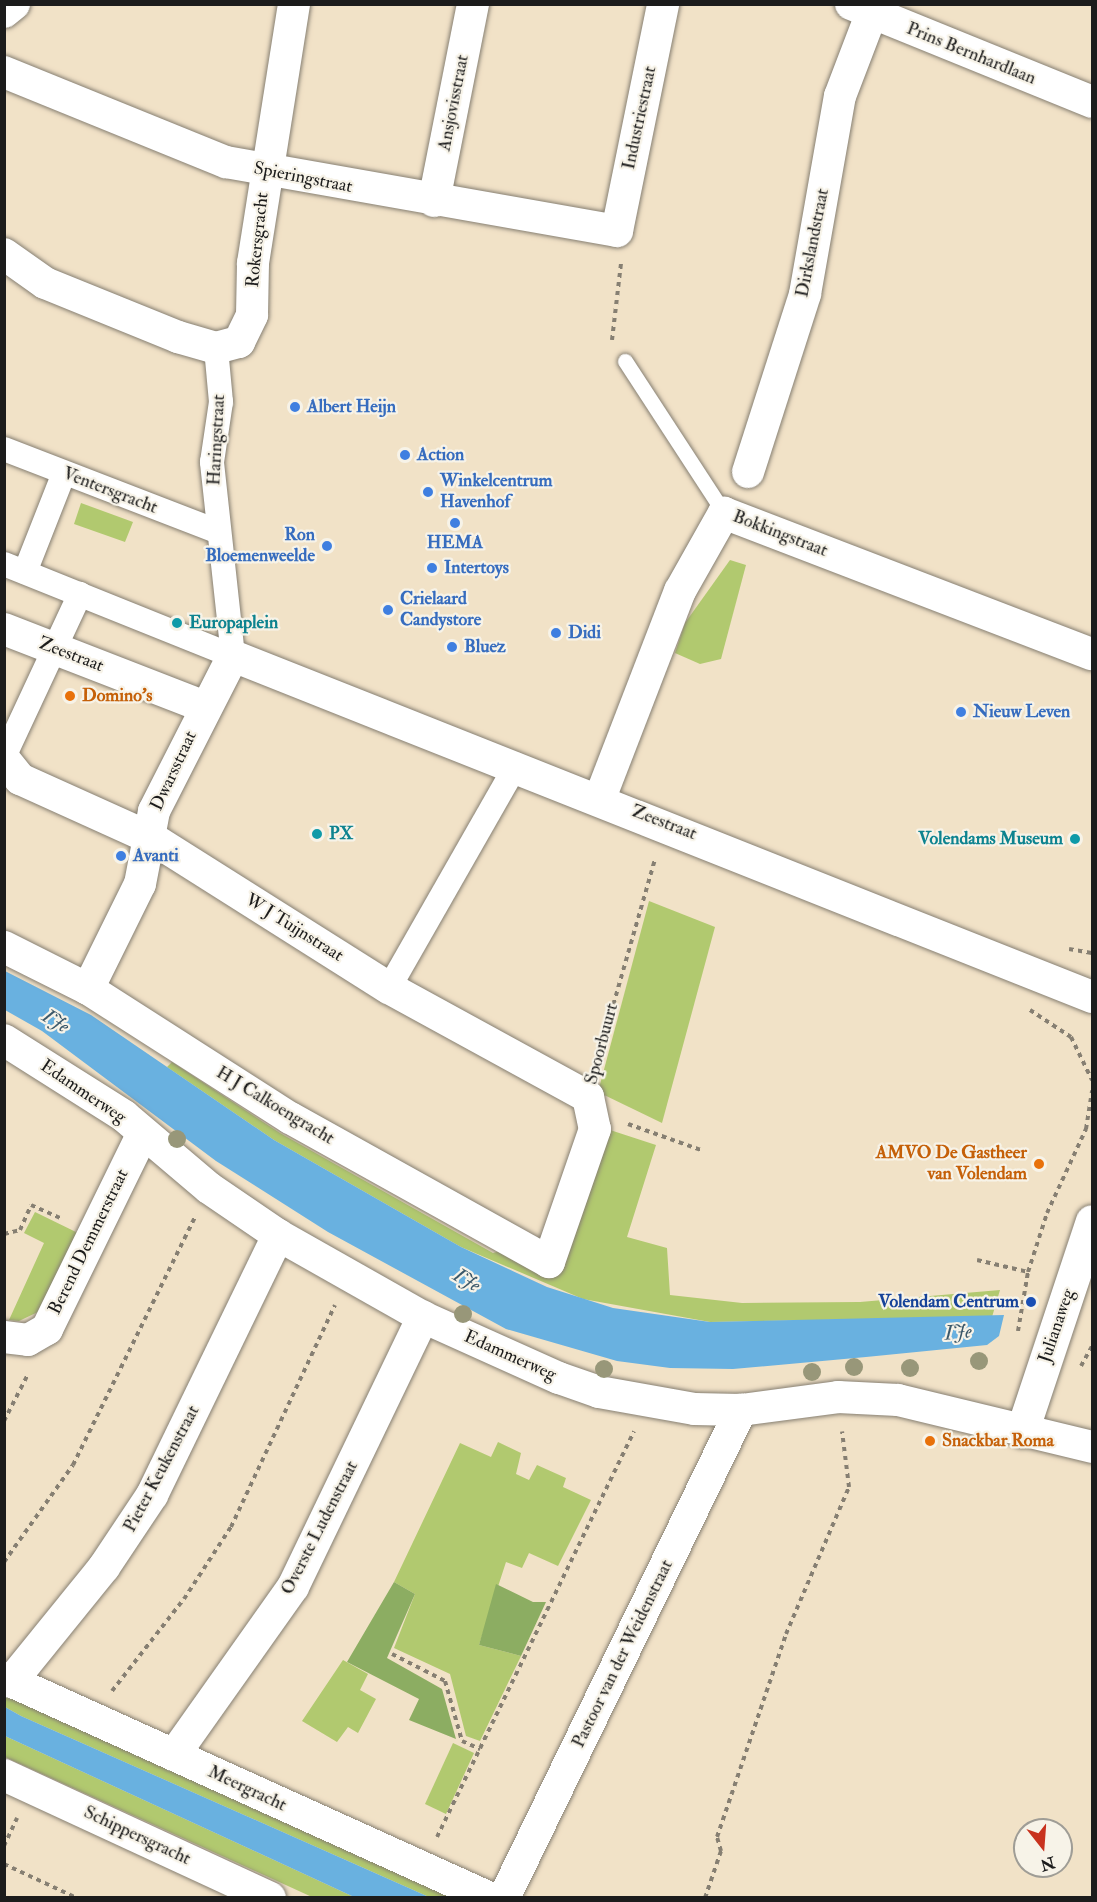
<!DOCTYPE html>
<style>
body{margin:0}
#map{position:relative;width:1097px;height:1902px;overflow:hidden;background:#f1e2c7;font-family:"IM FELL Double Pica",serif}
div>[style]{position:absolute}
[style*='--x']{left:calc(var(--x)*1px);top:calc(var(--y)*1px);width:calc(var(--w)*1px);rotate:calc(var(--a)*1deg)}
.green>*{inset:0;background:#b1c96f}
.forest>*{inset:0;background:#8cad62}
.water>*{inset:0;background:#69b1e0}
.path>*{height:4px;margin-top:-2px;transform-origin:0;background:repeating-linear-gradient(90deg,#867f72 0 4.5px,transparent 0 9px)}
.roads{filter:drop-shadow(0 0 2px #867f72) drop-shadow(0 0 2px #867f72)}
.service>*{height:15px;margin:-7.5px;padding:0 7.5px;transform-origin:7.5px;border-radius:7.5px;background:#fff}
.pedestrian>*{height:24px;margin:-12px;padding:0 12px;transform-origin:12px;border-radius:12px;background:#fff}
.minor>*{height:32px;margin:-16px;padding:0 16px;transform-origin:16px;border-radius:16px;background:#fff}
.tertiary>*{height:33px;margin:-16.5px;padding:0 16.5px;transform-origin:16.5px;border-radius:16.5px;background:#fff}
.trees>*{width:18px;height:18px;margin:-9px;border-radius:50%;background:#989779}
.dots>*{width:16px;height:16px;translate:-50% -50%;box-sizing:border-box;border:3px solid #f7f3e8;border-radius:50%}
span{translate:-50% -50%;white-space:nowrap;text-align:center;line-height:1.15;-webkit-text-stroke:4.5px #f7f3e8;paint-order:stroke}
.street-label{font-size:18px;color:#1c1c1c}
.shop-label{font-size:18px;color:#366cbe;font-weight:700}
.left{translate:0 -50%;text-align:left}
.right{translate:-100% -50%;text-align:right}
.culture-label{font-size:18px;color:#0d838f;font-weight:700}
.food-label{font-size:18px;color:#c56008;font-weight:700}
.transit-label{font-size:18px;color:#164399;font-weight:700}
.water-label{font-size:20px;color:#3b586a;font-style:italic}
.frame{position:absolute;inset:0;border:6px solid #1c1c1c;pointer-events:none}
.north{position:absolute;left:1013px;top:1818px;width:60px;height:60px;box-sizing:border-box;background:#f7f3e8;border:2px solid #9f9d96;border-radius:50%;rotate:163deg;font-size:16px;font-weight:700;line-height:24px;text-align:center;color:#1c1c1c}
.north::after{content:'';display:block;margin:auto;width:21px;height:27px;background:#c8321e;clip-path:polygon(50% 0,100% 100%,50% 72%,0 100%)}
</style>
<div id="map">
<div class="green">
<div style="clip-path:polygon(81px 503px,133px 522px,125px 542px,74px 524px)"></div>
<div style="clip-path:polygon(730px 560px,746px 565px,721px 659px,700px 664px,675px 653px,685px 623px)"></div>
<div style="clip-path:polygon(649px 901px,715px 927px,662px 1123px,598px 1092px)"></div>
<div style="clip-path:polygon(172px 1062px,280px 1133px,493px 1253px,503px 1250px,551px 1276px,607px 1129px,656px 1145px,627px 1237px,667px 1248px,670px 1295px,742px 1303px,860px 1302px,1000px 1290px,992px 1317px,710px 1322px,583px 1299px,461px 1247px,274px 1140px,167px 1067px)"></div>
<div style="clip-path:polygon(35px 1212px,78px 1233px,40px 1311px,19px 1321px,9px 1320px,44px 1243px,24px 1233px)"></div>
<div style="clip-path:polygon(498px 1442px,521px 1453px,516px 1474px,529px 1480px,537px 1465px,566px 1478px,563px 1487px,591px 1500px,558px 1566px,529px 1553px,522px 1568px,506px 1562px,479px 1645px,521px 1656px,480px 1741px,466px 1736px,450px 1674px,394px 1648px,415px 1594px,394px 1582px,460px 1443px,491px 1457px)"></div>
<div style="clip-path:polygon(343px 1660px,368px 1674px,360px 1690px,376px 1699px,358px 1733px,348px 1727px,337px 1742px,302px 1721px)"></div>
<div style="clip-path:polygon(4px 1694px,457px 1897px,429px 1897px,21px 1716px,5px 1707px)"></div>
<div style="clip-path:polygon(5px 1736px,354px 1897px,312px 1897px,5px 1757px)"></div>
<div style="clip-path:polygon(453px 1743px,474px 1753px,446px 1814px,425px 1804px)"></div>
</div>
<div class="forest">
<div style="clip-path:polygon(394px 1582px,415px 1594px,387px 1658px,442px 1689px,456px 1739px,409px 1720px,419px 1699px,347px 1662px)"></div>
<div style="clip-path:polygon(496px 1584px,533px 1602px,546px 1602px,521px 1656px,479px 1645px)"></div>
</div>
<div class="water">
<div style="clip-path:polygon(5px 971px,91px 1015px,274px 1140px,461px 1247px,547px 1287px,613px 1308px,710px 1322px,1004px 1315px,999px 1336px,987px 1345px,866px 1357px,733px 1369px,670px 1368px,617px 1361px,506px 1329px,328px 1232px,216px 1161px,42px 1031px,5px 1010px)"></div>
<div style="clip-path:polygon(5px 1707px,21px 1716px,429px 1897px,354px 1897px,5px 1736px)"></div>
</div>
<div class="path">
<div style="--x:612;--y:340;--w:78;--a:-83.3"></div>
<div style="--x:1069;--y:949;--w:23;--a:10"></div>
<div style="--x:1030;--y:1010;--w:49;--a:33.4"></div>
<div style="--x:1071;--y:1037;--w:48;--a:64"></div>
<div style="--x:596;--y:1065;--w:214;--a:-74"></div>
<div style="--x:628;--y:1124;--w:77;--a:19.6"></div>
<div style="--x:4;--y:1234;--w:16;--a:-14"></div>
<div style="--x:20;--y:1230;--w:27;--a:-66"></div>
<div style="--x:31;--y:1205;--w:35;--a:24"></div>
<div style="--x:977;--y:1260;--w:52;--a:13.2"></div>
<div style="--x:1018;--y:1331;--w:60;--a:-80.4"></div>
<div style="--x:1028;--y:1272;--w:62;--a:-72.1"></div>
<div style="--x:1047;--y:1213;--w:93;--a:-65.1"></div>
<div style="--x:1086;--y:1129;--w:39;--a:-81"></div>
<div style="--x:1081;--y:1366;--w:23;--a:-61"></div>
<div style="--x:4;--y:1421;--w:53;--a:-62.9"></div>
<div style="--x:4;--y:1562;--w:119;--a:-54.6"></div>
<div style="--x:73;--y:1465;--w:276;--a:-63.8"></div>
<div style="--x:392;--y:1654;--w:59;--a:27"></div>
<div style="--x:445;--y:1681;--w:62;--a:74.2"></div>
<div style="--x:462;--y:1741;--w:20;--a:24"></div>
<div style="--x:112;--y:1691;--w:117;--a:-52"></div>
<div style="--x:184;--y:1599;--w:86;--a:-56.9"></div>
<div style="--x:231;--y:1527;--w:245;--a:-64.9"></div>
<div style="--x:437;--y:1837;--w:451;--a:-64.1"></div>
<div style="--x:4;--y:1846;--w:31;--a:-65"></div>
<div style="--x:4;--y:1864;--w:81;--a:25"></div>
<div style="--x:705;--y:1898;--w:50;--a:-71.2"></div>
<div style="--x:721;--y:1851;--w:15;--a:-106"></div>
<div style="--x:717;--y:1837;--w:214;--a:-71.2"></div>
<div style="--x:786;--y:1634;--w:160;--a:-66.8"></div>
<div style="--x:849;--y:1487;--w:56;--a:-97.1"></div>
</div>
<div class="roads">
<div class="service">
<div style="--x:625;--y:361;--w:181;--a:56.9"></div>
</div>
<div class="pedestrian">
<div style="--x:4;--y:449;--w:227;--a:21.1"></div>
<div style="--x:4;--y:564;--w:247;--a:21.9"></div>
<div style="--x:233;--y:656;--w:195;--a:-96.2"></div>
<div style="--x:212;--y:462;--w:61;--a:-81.5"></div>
<div style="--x:221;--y:402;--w:54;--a:-95.3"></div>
<div style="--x:25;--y:572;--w:106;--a:-68.5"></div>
<div style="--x:4;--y:757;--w:180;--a:-65"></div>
<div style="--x:389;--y:988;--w:257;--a:-60.3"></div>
</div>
<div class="minor">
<div style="--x:851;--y:4;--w:260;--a:22.1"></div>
<div style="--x:4;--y:12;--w:13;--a:-39"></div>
<div style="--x:4;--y:72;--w:240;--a:22.1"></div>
<div style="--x:226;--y:162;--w:397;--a:10"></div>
<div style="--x:617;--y:231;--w:232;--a:-78.5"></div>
<div style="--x:434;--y:201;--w:201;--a:-78.8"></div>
<div style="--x:4;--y:254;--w:50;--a:35.3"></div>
<div style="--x:45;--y:283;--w:144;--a:22.1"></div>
<div style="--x:178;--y:337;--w:40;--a:16"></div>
<div style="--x:216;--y:348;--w:24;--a:-15"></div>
<div style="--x:239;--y:342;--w:30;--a:-64"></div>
<div style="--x:252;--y:315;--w:52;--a:-88.9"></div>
<div style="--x:253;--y:263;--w:262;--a:-81"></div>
<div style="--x:748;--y:472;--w:187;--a:-72.2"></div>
<div style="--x:805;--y:294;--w:201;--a:-80"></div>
<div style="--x:840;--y:96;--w:90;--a:-69.1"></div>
<div style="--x:4;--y:629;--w:216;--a:21.2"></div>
<div style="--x:4;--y:759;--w:26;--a:51"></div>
<div style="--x:20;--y:779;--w:146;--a:24.3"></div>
<div style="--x:153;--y:839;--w:279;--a:32.3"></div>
<div style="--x:389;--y:988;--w:227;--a:28.7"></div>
<div style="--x:588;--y:1097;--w:33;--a:78"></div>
<div style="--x:595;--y:1129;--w:141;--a:109.1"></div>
<div style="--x:549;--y:1262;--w:296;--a:-150.9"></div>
<div style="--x:290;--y:1118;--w:240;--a:-147.4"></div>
<div style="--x:88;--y:989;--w:94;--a:-153.4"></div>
<div style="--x:600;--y:798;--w:222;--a:-68.9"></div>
<div style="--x:680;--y:591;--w:90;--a:-60.6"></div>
<div style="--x:724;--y:513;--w:394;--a:21"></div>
<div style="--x:88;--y:989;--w:117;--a:-63.7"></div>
<div style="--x:140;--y:884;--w:74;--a:-79.1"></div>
<div style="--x:154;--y:811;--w:174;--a:-63"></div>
<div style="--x:233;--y:656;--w:924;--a:21.65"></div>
<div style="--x:4;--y:1040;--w:142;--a:32.3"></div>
<div style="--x:124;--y:1116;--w:111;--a:40.3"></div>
<div style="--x:209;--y:1188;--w:83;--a:34.3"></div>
<div style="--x:278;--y:1235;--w:167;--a:29.5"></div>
<div style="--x:423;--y:1317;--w:149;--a:24.2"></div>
<div style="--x:559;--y:1378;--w:42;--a:19.3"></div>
<div style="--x:599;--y:1392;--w:97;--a:10.1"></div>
<div style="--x:694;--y:1409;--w:47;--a:1.2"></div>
<div style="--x:741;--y:1410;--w:98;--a:-7.6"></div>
<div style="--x:838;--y:1397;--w:60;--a:2.9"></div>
<div style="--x:898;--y:1400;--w:200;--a:13.6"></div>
<div style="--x:4;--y:1337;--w:24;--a:7"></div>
<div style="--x:28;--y:1340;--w:22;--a:-30"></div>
<div style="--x:47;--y:1329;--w:216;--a:-63.9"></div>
<div style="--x:4;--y:1678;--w:533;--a:24.36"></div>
<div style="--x:11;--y:1682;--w:148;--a:-51"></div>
<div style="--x:104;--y:1567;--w:87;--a:-56.3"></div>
<div style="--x:152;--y:1495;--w:289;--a:-64.1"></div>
<div style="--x:174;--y:1755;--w:206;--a:-54.7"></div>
<div style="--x:293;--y:1587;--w:300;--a:-64.3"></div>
<div style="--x:4;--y:1775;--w:293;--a:24.8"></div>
<div style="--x:504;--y:1898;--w:543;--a:-64.1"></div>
</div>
<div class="tertiary">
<div style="--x:1022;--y:1431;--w:221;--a:-71.6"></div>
</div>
</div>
<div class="trees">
<div style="left:177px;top:1139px"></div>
<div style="left:463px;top:1314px"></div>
<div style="left:979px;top:1361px"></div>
<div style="left:854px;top:1367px"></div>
<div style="left:910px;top:1368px"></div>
<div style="left:604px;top:1369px"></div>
<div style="left:812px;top:1372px"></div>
</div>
<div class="dots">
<div style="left:295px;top:407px;background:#3f7fe0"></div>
<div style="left:405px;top:455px;background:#3f7fe0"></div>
<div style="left:428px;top:492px;background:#3f7fe0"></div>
<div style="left:455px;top:523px;background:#3f7fe0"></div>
<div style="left:327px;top:546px;background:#3f7fe0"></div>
<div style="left:432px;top:568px;background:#3f7fe0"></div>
<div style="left:388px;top:610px;background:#3f7fe0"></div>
<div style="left:177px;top:623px;background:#0f9aa8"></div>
<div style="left:556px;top:633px;background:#3f7fe0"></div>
<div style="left:452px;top:647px;background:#3f7fe0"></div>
<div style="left:70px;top:696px;background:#e8710a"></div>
<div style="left:961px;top:712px;background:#3f7fe0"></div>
<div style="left:317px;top:834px;background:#0f9aa8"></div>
<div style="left:1075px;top:839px;background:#0f9aa8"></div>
<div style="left:121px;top:856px;background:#3f7fe0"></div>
<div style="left:1039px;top:1164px;background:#e8710a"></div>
<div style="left:1031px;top:1302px;background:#1a4fb4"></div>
<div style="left:930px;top:1441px;background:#e8710a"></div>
</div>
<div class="street-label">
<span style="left:971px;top:54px;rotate:22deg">Prins Bernhardlaan</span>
<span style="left:454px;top:103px;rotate:-79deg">Ansjovisstraat</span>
<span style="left:640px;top:118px;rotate:-78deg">Industriestraat</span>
<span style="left:303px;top:178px;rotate:11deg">Spieringstraat</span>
<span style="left:258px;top:240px;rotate:-84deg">Rokersgracht</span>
<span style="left:813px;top:243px;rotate:-79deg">Dirkslandstraat</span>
<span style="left:217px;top:440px;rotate:-87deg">Haringstraat</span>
<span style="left:110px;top:491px;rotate:21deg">Ventersgracht</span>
<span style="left:780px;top:534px;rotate:21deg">Bokkingstraat</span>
<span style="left:71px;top:655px;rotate:21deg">Zeestraat</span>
<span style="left:174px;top:771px;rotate:-65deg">Dwarsstraat</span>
<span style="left:664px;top:823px;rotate:21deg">Zeestraat</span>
<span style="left:294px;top:928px;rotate:32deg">W J Tuijnstraat</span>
<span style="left:602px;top:1044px;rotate:-75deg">Spoorbuurt</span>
<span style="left:83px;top:1092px;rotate:34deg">Edammerweg</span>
<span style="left:275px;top:1106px;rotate:31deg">H J Calkoengracht</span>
<span style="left:89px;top:1242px;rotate:-64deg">Berend Demmerstraat</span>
<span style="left:1057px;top:1326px;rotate:-71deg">Julianaweg</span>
<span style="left:510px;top:1356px;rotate:24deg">Edammerweg</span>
<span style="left:162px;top:1469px;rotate:-62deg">Pieter Keukenstraat</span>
<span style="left:320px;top:1528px;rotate:-63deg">Overste Ludenstraat</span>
<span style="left:623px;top:1654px;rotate:-64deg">Pastoor van der Weidenstraat</span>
<span style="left:247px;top:1789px;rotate:25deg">Meergracht</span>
<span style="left:137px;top:1836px;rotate:25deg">Schippersgracht</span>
</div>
<div class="shop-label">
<span class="left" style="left:307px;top:407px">Albert Heijn</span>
<span class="left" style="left:417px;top:455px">Action</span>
<span class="left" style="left:440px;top:492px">Winkelcentrum<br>Havenhof</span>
<span class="right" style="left:315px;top:546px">Ron<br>Bloemenweelde</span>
<span style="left:455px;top:543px">HEMA</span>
<span class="left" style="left:444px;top:568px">Intertoys</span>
<span class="left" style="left:400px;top:610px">Crielaard<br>Candystore</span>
<span class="left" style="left:568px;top:633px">Didi</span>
<span class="left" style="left:464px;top:647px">Bluez</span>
<span class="left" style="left:973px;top:712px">Nieuw Leven</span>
<span class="left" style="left:133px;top:856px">Avanti</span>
</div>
<div class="culture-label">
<span class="left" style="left:189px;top:623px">Europaplein</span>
<span class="left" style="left:329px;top:834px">PX</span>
<span class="right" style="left:1063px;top:839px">Volendams Museum</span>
</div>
<div class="food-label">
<span class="left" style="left:82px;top:696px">Domino's</span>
<span class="right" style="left:1027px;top:1164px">AMVO De Gastheer<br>van Volendam</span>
<span class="left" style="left:942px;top:1441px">Snackbar Roma</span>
</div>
<div class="transit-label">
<span class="right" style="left:1019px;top:1302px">Volendam Centrum</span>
</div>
<div class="water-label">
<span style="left:56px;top:1021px;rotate:31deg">IJe</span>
<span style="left:467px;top:1280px;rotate:30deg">IJe</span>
<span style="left:958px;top:1332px;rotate:-5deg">IJe</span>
</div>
<div class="frame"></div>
<div class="north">N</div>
</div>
